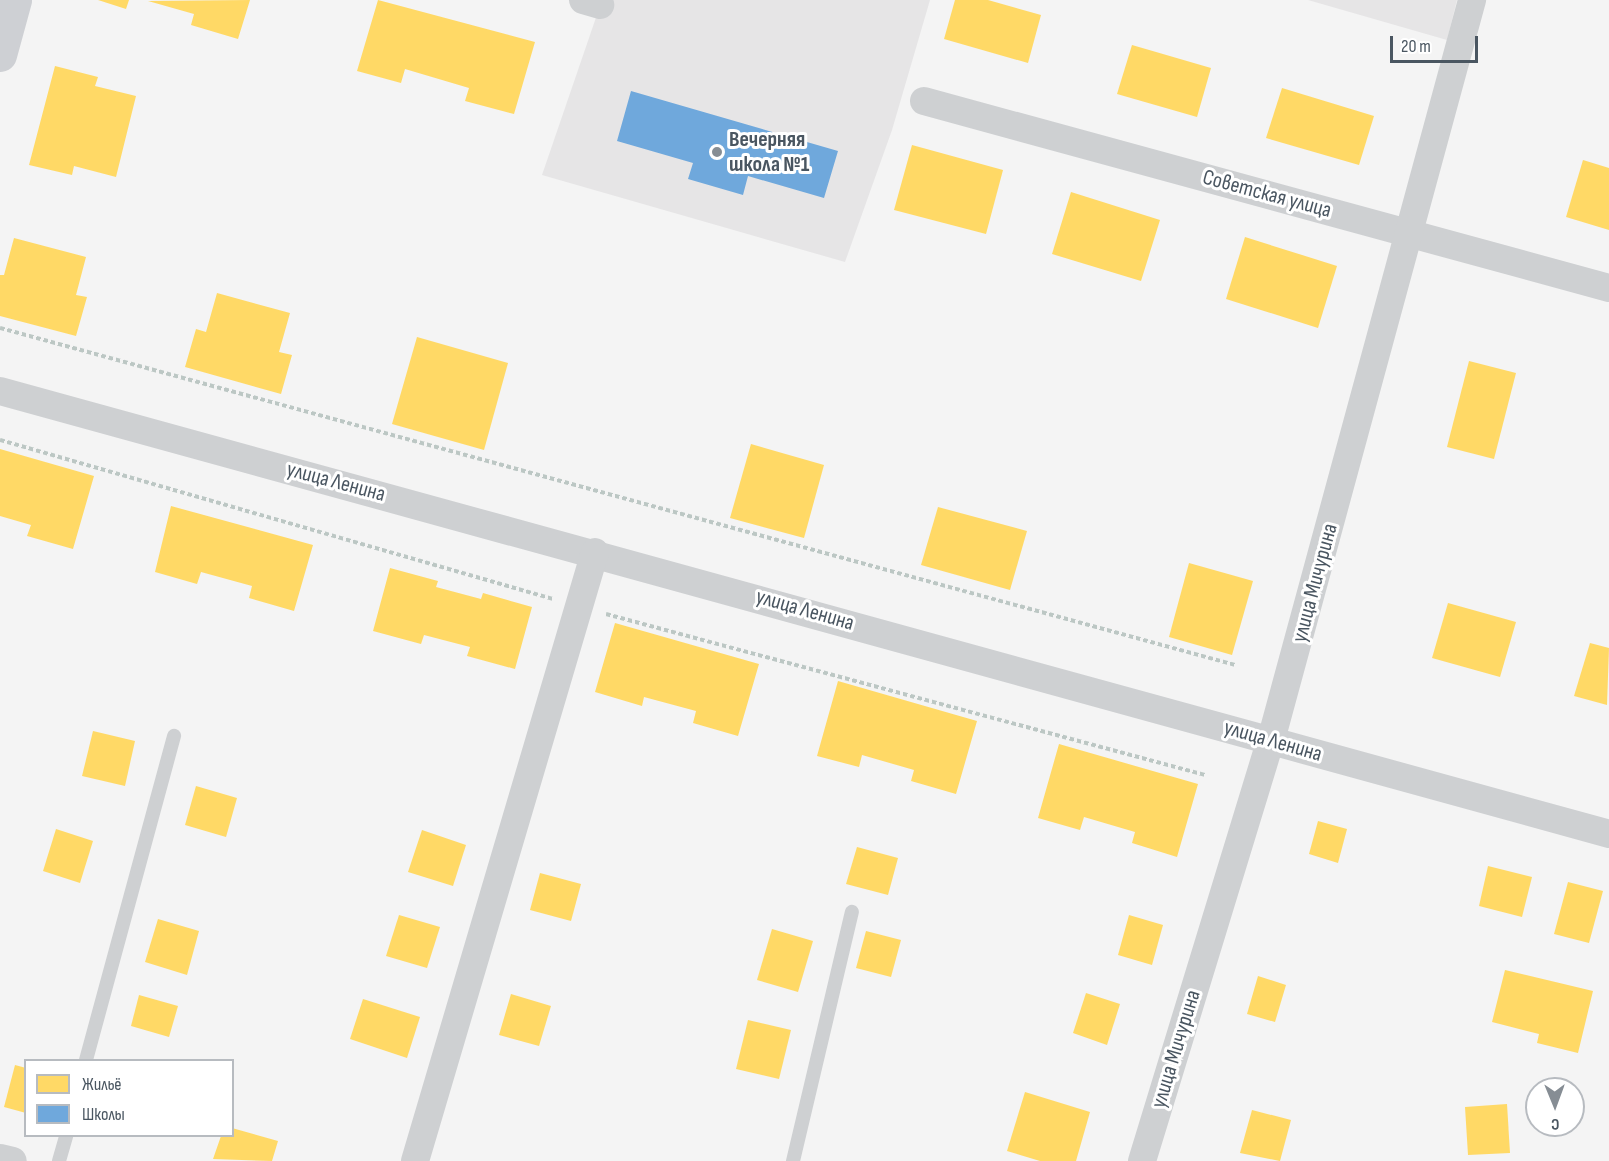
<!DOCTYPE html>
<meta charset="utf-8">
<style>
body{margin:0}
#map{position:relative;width:1609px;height:1161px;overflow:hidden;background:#f4f4f4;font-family:"Sofia Sans Condensed",sans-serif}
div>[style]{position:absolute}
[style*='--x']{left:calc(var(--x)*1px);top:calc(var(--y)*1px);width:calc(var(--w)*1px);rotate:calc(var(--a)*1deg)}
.education>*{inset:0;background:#e6e5e6}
.homes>*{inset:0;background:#ffd966}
.schools>*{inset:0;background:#6fa8dc}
.path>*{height:4px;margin-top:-2px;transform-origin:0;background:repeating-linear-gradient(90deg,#bcc7c4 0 4.5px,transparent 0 7.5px)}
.lane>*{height:14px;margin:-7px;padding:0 7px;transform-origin:7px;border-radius:7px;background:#ced0d2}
.street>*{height:28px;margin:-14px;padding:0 14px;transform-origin:14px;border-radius:14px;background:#ced0d2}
.secondary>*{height:33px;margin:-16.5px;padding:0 16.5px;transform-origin:16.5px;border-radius:16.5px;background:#ced0d4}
.dots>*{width:16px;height:16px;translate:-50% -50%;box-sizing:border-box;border:3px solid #fff;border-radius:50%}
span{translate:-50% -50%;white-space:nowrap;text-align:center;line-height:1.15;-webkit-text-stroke:6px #fff;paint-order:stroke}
.poi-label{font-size:22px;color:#4a5661;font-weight:700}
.left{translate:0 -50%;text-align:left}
.street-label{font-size:22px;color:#4a5661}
.legend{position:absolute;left:24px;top:1059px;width:210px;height:78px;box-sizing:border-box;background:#fff;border:2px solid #b7bbc0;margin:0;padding:8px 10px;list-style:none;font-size:18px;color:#4a5661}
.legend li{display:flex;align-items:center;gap:12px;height:30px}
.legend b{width:30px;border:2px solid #b7bbc0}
.north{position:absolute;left:1525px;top:1077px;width:60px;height:60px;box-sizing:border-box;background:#fff;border:2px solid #b7bbc0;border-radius:50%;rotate:179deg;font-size:16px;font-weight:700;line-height:24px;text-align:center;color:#4a5661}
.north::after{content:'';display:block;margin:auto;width:21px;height:27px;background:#868d94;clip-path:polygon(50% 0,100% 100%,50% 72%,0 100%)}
.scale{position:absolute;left:1390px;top:36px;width:88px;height:27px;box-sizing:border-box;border:3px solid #4a5661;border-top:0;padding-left:8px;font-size:18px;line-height:21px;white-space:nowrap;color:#4a5661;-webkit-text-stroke:4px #fff;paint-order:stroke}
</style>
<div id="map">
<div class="education">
<div style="clip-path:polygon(602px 0,930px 0,892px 130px,845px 262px,542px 175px)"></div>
<div style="clip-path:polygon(1308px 0,1457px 0,1447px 40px)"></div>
</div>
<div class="homes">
<div style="clip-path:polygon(98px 0,129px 0,126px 9px)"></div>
<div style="clip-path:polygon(250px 0,238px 39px,191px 25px,194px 14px,148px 1px)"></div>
<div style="clip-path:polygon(378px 0,535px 42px,514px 114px,465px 101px,469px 88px,405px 69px,401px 83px,357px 71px)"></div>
<div style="clip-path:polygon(955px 0,988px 0,1041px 15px,1028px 63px,944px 39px)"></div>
<div style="clip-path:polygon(1132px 45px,1211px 68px,1197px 117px,1117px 94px)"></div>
<div style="clip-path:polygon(55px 66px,98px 77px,95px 86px,136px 96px,116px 177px,74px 166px,72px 175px,29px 165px)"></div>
<div style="clip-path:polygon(1282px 88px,1374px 116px,1359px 165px,1266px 138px)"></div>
<div style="clip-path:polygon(912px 145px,1003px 170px,986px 234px,894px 210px)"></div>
<div style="clip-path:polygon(1583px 160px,1609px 168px,1609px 230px,1566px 217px)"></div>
<div style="clip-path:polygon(1071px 192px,1160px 220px,1141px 281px,1052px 254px)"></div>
<div style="clip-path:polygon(1245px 237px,1337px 266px,1318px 328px,1226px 299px)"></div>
<div style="clip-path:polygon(14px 238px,86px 257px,76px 295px,87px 297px,76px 336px,0 316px,0 275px,4px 275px)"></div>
<div style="clip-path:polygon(217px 293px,290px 313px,279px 352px,292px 355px,281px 394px,185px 367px,196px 329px,206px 332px)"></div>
<div style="clip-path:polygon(417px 337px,508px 363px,484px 450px,392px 424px)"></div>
<div style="clip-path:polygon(1469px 361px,1516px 373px,1494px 459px,1447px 447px)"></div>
<div style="clip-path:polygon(751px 444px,824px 465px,804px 538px,730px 518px)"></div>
<div style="clip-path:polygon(0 449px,94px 476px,73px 549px,27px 536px,31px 525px,0 516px)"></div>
<div style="clip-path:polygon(171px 506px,313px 545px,294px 611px,249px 598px,252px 586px,201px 572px,197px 584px,155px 572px)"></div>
<div style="clip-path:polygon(938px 507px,1027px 531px,1010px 590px,921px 565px)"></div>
<div style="clip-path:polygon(1189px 563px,1253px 581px,1232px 655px,1169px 637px)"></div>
<div style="clip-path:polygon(390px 568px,438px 581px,436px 587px,481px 599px,483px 593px,532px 607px,515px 669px,467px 656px,470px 647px,424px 635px,421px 644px,373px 631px)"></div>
<div style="clip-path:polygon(1448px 603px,1516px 622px,1500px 677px,1432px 658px)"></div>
<div style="clip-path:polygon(615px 623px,759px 664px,738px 736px,693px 723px,696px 711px,644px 697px,642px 706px,595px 692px)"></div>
<div style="clip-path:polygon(1590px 643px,1609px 648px,1607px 705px,1574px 696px)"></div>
<div style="clip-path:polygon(838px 681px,977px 721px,956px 794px,911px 781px,914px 770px,862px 755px,859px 767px,817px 756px)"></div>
<div style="clip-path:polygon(93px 731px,135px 741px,125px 786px,82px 776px)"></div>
<div style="clip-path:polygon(1059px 744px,1198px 784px,1177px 857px,1132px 843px,1135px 832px,1084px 817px,1080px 830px,1038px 818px)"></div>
<div style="clip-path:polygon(196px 786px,237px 798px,226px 837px,185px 825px)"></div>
<div style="clip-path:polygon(1318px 821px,1347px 829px,1338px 863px,1309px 854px)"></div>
<div style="clip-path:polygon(56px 829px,93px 841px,80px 883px,43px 871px)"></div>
<div style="clip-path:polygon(422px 830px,466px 845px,453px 886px,408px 872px)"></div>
<div style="clip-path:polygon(857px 847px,898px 858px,888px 895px,846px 884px)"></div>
<div style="clip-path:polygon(1488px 866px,1532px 877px,1522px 917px,1479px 906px)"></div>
<div style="clip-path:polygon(540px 873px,581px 884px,571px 921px,530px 910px)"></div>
<div style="clip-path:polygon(1568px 882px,1603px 891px,1589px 943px,1554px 934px)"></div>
<div style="clip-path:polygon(399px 915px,440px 927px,427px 968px,386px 956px)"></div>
<div style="clip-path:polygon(1129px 915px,1163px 925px,1152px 965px,1118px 955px)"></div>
<div style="clip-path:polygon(158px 919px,199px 931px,187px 975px,145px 962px)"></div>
<div style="clip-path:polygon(772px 929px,813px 941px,798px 992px,757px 980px)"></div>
<div style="clip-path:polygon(866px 931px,901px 940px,891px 977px,856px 968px)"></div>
<div style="clip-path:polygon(1505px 970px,1593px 991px,1578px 1053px,1537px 1043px,1539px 1034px,1492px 1022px)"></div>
<div style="clip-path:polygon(1258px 976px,1286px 985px,1275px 1022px,1247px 1014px)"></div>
<div style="clip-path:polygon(1086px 993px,1120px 1004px,1107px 1045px,1073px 1033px)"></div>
<div style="clip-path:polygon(511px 994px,551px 1006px,539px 1046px,499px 1035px)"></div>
<div style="clip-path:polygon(139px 995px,178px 1006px,169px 1037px,131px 1026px)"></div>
<div style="clip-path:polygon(363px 999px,420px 1017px,407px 1058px,350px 1039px)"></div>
<div style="clip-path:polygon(748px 1020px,791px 1030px,779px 1079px,736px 1069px)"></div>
<div style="clip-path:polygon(15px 1065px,26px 1068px,26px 1113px,4px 1107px)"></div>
<div style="clip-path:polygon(1025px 1092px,1090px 1112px,1076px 1161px,1040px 1161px,1007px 1151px)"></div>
<div style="clip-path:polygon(1507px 1104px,1510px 1153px,1468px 1155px,1465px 1107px)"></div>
<div style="clip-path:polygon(1252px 1110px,1291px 1120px,1280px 1161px,1240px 1153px)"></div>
<div style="clip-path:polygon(232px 1128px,278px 1141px,272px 1161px,213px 1159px,221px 1136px,232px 1136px)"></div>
</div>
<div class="schools">
<div style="clip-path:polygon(631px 91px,838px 151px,824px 198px,748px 176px,743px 195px,688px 179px,693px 163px,617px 141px)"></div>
</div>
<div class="path">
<div style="--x:0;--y:328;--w:1280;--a:15.26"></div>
<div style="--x:0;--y:440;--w:575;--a:16.04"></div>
<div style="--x:606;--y:614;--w:620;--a:15.04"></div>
</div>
<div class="lane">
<div style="--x:86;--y:1060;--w:336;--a:-74.8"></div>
<div style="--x:59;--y:1161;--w:26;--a:-74"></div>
<div style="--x:793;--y:1161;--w:256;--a:-76.7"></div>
</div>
<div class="street">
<div style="--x:583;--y:0;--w:18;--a:16"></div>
<div style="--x:924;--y:101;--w:710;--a:15.27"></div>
<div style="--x:0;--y:391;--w:1669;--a:15.39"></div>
<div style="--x:0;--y:1158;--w:13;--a:13"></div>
<div style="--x:415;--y:1161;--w:635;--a:-73.53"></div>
<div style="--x:1142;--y:1161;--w:440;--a:-73"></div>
<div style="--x:1271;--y:740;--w:767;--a:-74.8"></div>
</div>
<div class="secondary">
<div style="--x:0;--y:55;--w:57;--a:-74.7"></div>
</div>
<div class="dots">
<div style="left:717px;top:152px;background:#868d94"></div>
</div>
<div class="poi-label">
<span class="left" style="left:729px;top:152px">Вечерняя<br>школа №1</span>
</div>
<div class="street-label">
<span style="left:1267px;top:194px;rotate:15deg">Советская улица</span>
<span style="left:336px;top:482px;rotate:15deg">улица Ленина</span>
<span style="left:1315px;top:583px;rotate:-75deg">улица Мичурина</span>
<span style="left:805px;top:610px;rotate:16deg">улица Ленина</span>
<span style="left:1273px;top:741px;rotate:16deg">улица Ленина</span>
<span style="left:1176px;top:1049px;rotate:-73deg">улица Мичурина</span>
</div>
<ul class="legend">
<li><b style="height:16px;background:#ffd966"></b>Жильё</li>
<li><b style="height:16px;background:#6fa8dc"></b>Школы</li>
</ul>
<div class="north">С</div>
<div class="scale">20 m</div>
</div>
